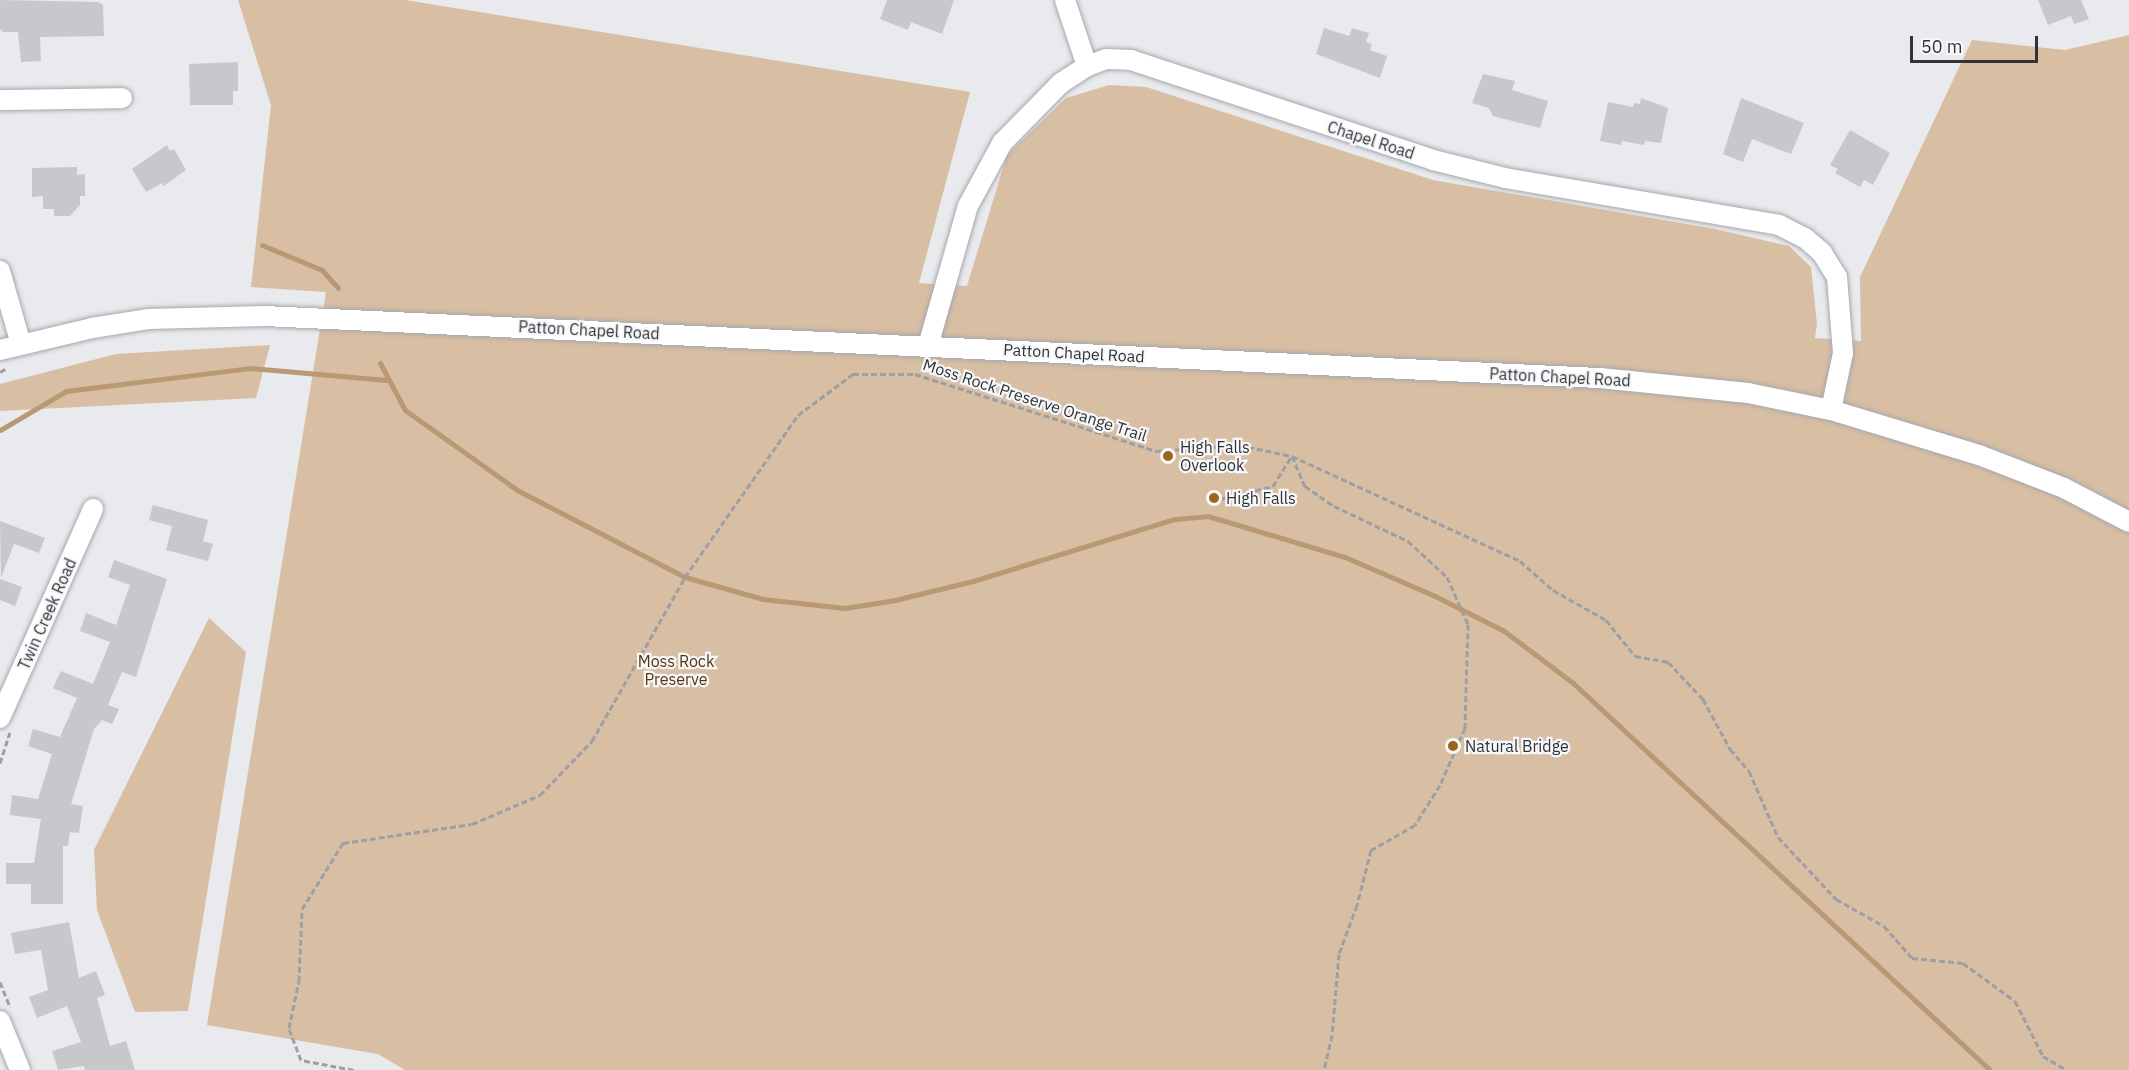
<!DOCTYPE html>
<style>
body{margin:0}
#map{position:relative;width:2129px;height:1070px;overflow:hidden;background:#e8eaee;font-family:"IBM Plex Sans",sans-serif}
div>[style]{position:absolute}
[style*='--x']{left:calc(var(--x)*1px);top:calc(var(--y)*1px);width:calc(var(--w)*1px);rotate:calc(var(--a)*1deg)}
.green>*{inset:0;background:#d8bea3}
.stream>*{height:5px;margin:-2.5px;padding:0 2.5px;transform-origin:2.5px;border-radius:2.5px;background:#b99874}
.building>*{inset:0;background:#c6c8cc}
.path>*{height:3px;margin-top:-1.5px;transform-origin:0;background:repeating-linear-gradient(90deg,#9d9fa2 0 6px,transparent 0 9px)}
.roads{filter:drop-shadow(0 0 2px #a6a8ac) drop-shadow(0 0 2px #a6a8ac)}
.minor>*{height:20px;margin:-10px;padding:0 10px;transform-origin:10px;border-radius:10px;background:#fff}
.dots>*{width:16px;height:16px;translate:-50% -50%;box-sizing:border-box;border:3px solid #f6f8fb;border-radius:50%}
span{translate:-50% -50%;white-space:nowrap;text-align:center;line-height:1.15;-webkit-text-stroke:4.5px #f6f8fb;paint-order:stroke}
.street-label{font-size:16px;color:#313233}
.poi-label{font-size:16px;color:#313233}
.left{translate:0 -50%;text-align:left}
.park-label{font-size:16px;color:#583608}
.scale{position:absolute;left:1910px;top:36px;width:128px;height:27px;box-sizing:border-box;border:3px solid #313233;border-top:0;padding-left:8px;font-size:18px;line-height:21px;white-space:nowrap;color:#313233;-webkit-text-stroke:4px #f6f8fb;paint-order:stroke}
</style>
<div id="map">
<div class="green">
<div style="clip-path:polygon(238px 0,405px 0,970px 92px,919px 283px,967px 286px,1007px 155px,1066px 98px,1109px 85px,1146px 87px,1433px 180px,1715px 229px,1789px 246px,1811px 267px,1817px 324px,1815px 338px,1861px 341px,1860px 277px,1972px 40px,2065px 50px,2129px 35px,2129px 1070px,405px 1070px,378px 1054px,207px 1025px,326px 292px,251px 287px,271px 105px)"></div>
<div style="clip-path:polygon(270px 345px,256px 398px,0 411px,0 384px,116px 354px)"></div>
<div style="clip-path:polygon(209px 618px,246px 652px,188px 1011px,135px 1012px,97px 910px,94px 850px)"></div>
</div>
<div class="stream">
<div style="--x:262;--y:245;--w:65;--a:22.6"></div>
<div style="--x:322;--y:270;--w:24;--a:48"></div>
<div style="--x:380;--y:363;--w:53;--a:62"></div>
<div style="--x:405;--y:410;--w:138;--a:35.5"></div>
<div style="--x:517;--y:490;--w:189;--a:27.4"></div>
<div style="--x:685;--y:577;--w:81;--a:15.8"></div>
<div style="--x:763;--y:599;--w:82;--a:6.3"></div>
<div style="--x:845;--y:608;--w:51;--a:-9.1"></div>
<div style="--x:895;--y:600;--w:80;--a:-13.7"></div>
<div style="--x:973;--y:581;--w:211;--a:-17.1"></div>
<div style="--x:1175;--y:519;--w:33;--a:-5"></div>
<div style="--x:1208;--y:516;--w:143;--a:16.7"></div>
<div style="--x:1345;--y:557;--w:98;--a:23.4"></div>
<div style="--x:1435;--y:596;--w:77;--a:26.9"></div>
<div style="--x:1504;--y:631;--w:86;--a:37"></div>
<div style="--x:1573;--y:683;--w:569;--a:42.86"></div>
<div style="--x:0;--y:430;--w:77;--a:-30.6"></div>
<div style="--x:66;--y:391;--w:185;--a:-7.1"></div>
<div style="--x:250;--y:368;--w:137;--a:5"></div>
</div>
<div class="building">
<div style="clip-path:polygon(0 0,98px 2px,103px 5px,104px 36px,40px 37px,41px 61px,21px 62px,18px 32px,3px 32px,0 29px)"></div>
<div style="clip-path:polygon(887px 0,954px 0,942px 34px,911px 22px,908px 30px,880px 19px)"></div>
<div style="clip-path:polygon(2038px 0,2081px 0,2089px 19px,2074px 24px,2071px 16px,2048px 25px)"></div>
<div style="clip-path:polygon(1324px 28px,1349px 36px,1352px 28px,1369px 33px,1366px 42px,1372px 44px,1370px 50px,1387px 56px,1380px 78px,1316px 54px)"></div>
<div style="clip-path:polygon(238px 62px,238px 91px,233px 91px,233px 105px,190px 105px,189px 64px)"></div>
<div style="clip-path:polygon(1483px 74px,1515px 81px,1512px 90px,1548px 101px,1540px 128px,1493px 116px,1489px 108px,1472px 103px)"></div>
<div style="clip-path:polygon(1641px 98px,1668px 108px,1661px 143px,1645px 141px,1644px 145px,1622px 141px,1621px 145px,1600px 141px,1608px 102px,1633px 107px,1634px 103px,1640px 104px)"></div>
<div style="clip-path:polygon(1741px 98px,1804px 123px,1791px 154px,1752px 139px,1743px 162px,1723px 154px)"></div>
<div style="clip-path:polygon(1850px 130px,1890px 153px,1873px 185px,1864px 180px,1860px 187px,1835px 173px,1838px 169px,1830px 165px)"></div>
<div style="clip-path:polygon(167px 145px,170px 151px,174px 149px,186px 170px,164px 186px,162px 183px,146px 192px,132px 169px)"></div>
<div style="clip-path:polygon(77px 167px,77px 175px,85px 174px,85px 196px,80px 196px,80px 205px,70px 216px,54px 216px,54px 209px,43px 209px,43px 196px,32px 197px,32px 168px)"></div>
<div style="clip-path:polygon(153px 505px,208px 520px,203px 541px,213px 544px,208px 561px,166px 550px,172px 526px,149px 520px)"></div>
<div style="clip-path:polygon(0 521px,45px 538px,39px 553px,14px 544px,1px 578px)"></div>
<div style="clip-path:polygon(114px 560px,167px 579px,136px 677px,122px 672px,108px 705px,119px 709px,112px 724px,102px 720px,94px 729px,71px 804px,83px 806px,79px 833px,70px 832px,68px 846px,63px 846px,63px 904px,31px 904px,31px 884px,6px 884px,6px 863px,34px 863px,41px 819px,10px 815px,12px 795px,38px 799px,52px 754px,28px 746px,33px 729px,60px 737px,77px 698px,53px 688px,61px 671px,93px 684px,110px 642px,80px 631px,86px 613px,116px 625px,130px 585px,108px 577px)"></div>
<div style="clip-path:polygon(0 579px,22px 587px,15px 606px,0 600px)"></div>
<div style="clip-path:polygon(69px 922px,79px 978px,96px 971px,105px 995px,97px 998px,110px 1046px,126px 1041px,135px 1070px,85px 1070px,84px 1066px,58px 1070px,52px 1051px,81px 1042px,67px 1006px,37px 1018px,29px 997px,48px 990px,41px 950px,15px 954px,11px 933px)"></div>
</div>
<div class="path">
<div style="--x:0;--y:372;--w:8;--a:-30"></div>
<div style="--x:1220;--y:499;--w:55;--a:-13.8"></div>
<div style="--x:1273;--y:486;--w:36;--a:-58"></div>
<div style="--x:1292;--y:456;--w:33;--a:67"></div>
<div style="--x:1305;--y:486;--w:35;--a:35"></div>
<div style="--x:1334;--y:506;--w:82;--a:25.3"></div>
<div style="--x:1408;--y:541;--w:53;--a:42.7"></div>
<div style="--x:1447;--y:577;--w:51;--a:65.9"></div>
<div style="--x:1468;--y:624;--w:104;--a:91.7"></div>
<div style="--x:1465;--y:728;--w:62;--a:113.7"></div>
<div style="--x:1440;--y:785;--w:47;--a:122"></div>
<div style="--x:1415;--y:825;--w:51;--a:150.4"></div>
<div style="--x:1371;--y:850;--w:57;--a:104.3"></div>
<div style="--x:1357;--y:905;--w:52;--a:110.2"></div>
<div style="--x:1339;--y:954;--w:81;--a:94.9"></div>
<div style="--x:1332;--y:1035;--w:36;--a:103"></div>
<div style="--x:0;--y:763;--w:32;--a:-72"></div>
<div style="--x:0;--y:982;--w:27;--a:68"></div>
<div style="--x:354;--y:1070;--w:54;--a:-169.3"></div>
<div style="--x:301;--y:1060;--w:34;--a:-111"></div>
<div style="--x:289;--y:1028;--w:48;--a:-78"></div>
<div style="--x:299;--y:981;--w:72;--a:-87.6"></div>
<div style="--x:302;--y:909;--w:78;--a:-58.2"></div>
<div style="--x:343;--y:843;--w:130;--a:-8.4"></div>
<div style="--x:472;--y:824;--w:74;--a:-23.1"></div>
<div style="--x:540;--y:795;--w:75;--a:-46.1"></div>
<div style="--x:592;--y:741;--w:189;--a:-60.4"></div>
<div style="--x:685;--y:577;--w:198;--a:-55.1"></div>
<div style="--x:798;--y:415;--w:69;--a:-36.7"></div>
<div style="--x:853;--y:374;--w:62;--a:0"></div>
<div style="--x:915;--y:374;--w:254;--a:17.7"></div>
<div style="--x:1157;--y:451;--w:82;--a:-4.2"></div>
<div style="--x:1239;--y:445;--w:54;--a:11.7"></div>
<div style="--x:1292;--y:456;--w:251;--a:24.7"></div>
<div style="--x:1520;--y:561;--w:44;--a:41.3"></div>
<div style="--x:1553;--y:590;--w:61;--a:29.5"></div>
<div style="--x:1606;--y:620;--w:46;--a:51.1"></div>
<div style="--x:1635;--y:656;--w:34;--a:10"></div>
<div style="--x:1668;--y:662;--w:51;--a:46.6"></div>
<div style="--x:1703;--y:699;--w:57;--a:61.6"></div>
<div style="--x:1730;--y:749;--w:29;--a:49"></div>
<div style="--x:1749;--y:771;--w:72;--a:66.3"></div>
<div style="--x:1778;--y:837;--w:85;--a:46.9"></div>
<div style="--x:1836;--y:899;--w:55;--a:29.4"></div>
<div style="--x:1884;--y:926;--w:43;--a:48.8"></div>
<div style="--x:1912;--y:958;--w:51;--a:5.6"></div>
<div style="--x:1963;--y:963;--w:64;--a:36.2"></div>
<div style="--x:2015;--y:1001;--w:62;--a:63"></div>
<div style="--x:2043;--y:1056;--w:27;--a:31"></div>
</div>
<div class="roads">
<div class="minor">
<div style="--x:1065;--y:0;--w:70;--a:71.6"></div>
<div style="--x:0;--y:100;--w:122;--a:-0.9"></div>
<div style="--x:0;--y:271;--w:76;--a:74"></div>
<div style="--x:928;--y:346;--w:146;--a:-74.1"></div>
<div style="--x:968;--y:206;--w:72;--a:-61.6"></div>
<div style="--x:1002;--y:143;--w:84;--a:-45.5"></div>
<div style="--x:1061;--y:83;--w:31;--a:-33"></div>
<div style="--x:1087;--y:66;--w:20;--a:-20"></div>
<div style="--x:1106;--y:59;--w:25;--a:2"></div>
<div style="--x:1131;--y:60;--w:318;--a:18.3"></div>
<div style="--x:1433;--y:160;--w:74;--a:14"></div>
<div style="--x:1505;--y:178;--w:278;--a:9.7"></div>
<div style="--x:1779;--y:225;--w:29;--a:27"></div>
<div style="--x:1805;--y:238;--w:23;--a:41"></div>
<div style="--x:1822;--y:253;--w:28;--a:58"></div>
<div style="--x:1837;--y:277;--w:76;--a:85.5"></div>
<div style="--x:1843;--y:353;--w:58;--a:101.9"></div>
<div style="--x:0;--y:350;--w:95;--a:-13.4"></div>
<div style="--x:92;--y:328;--w:58;--a:-9"></div>
<div style="--x:149;--y:319;--w:115;--a:-1.5"></div>
<div style="--x:264;--y:316;--w:1337;--a:2.66"></div>
<div style="--x:1600;--y:378;--w:149;--a:5.8"></div>
<div style="--x:1748;--y:393;--w:85;--a:11.6"></div>
<div style="--x:1831;--y:410;--w:155;--a:16.9"></div>
<div style="--x:1979;--y:455;--w:91;--a:21.2"></div>
<div style="--x:2064;--y:488;--w:73;--a:27.6"></div>
<div style="--x:0;--y:718;--w:229;--a:-66"></div>
<div style="--x:0;--y:1021;--w:53;--a:67.8"></div>
</div>
</div>
<div class="dots">
<div style="left:1168px;top:456px;background:#9b651f"></div>
<div style="left:1214px;top:498px;background:#9b651f"></div>
<div style="left:1453px;top:746px;background:#9b651f"></div>
</div>
<div class="street-label">
<span style="left:1371px;top:140px;rotate:18deg">Chapel Road</span>
<span style="left:589px;top:330px;rotate:3deg">Patton Chapel Road</span>
<span style="left:1074px;top:353px;rotate:3deg">Patton Chapel Road</span>
<span style="left:1560px;top:377px;rotate:3deg">Patton Chapel Road</span>
<span style="left:1035px;top:400px;rotate:18deg">Moss Rock Preserve Orange Trail</span>
<span style="left:47px;top:614px;rotate:-66deg">Twin Creek Road</span>
</div>
<div class="poi-label">
<span class="left" style="left:1180px;top:456px">High Falls<br>Overlook</span>
<span class="left" style="left:1226px;top:498px">High Falls</span>
<span class="left" style="left:1465px;top:746px">Natural Bridge</span>
</div>
<div class="park-label">
<span style="left:676px;top:670px">Moss Rock<br>Preserve</span>
</div>
<div class="scale">50 m</div>
</div>
